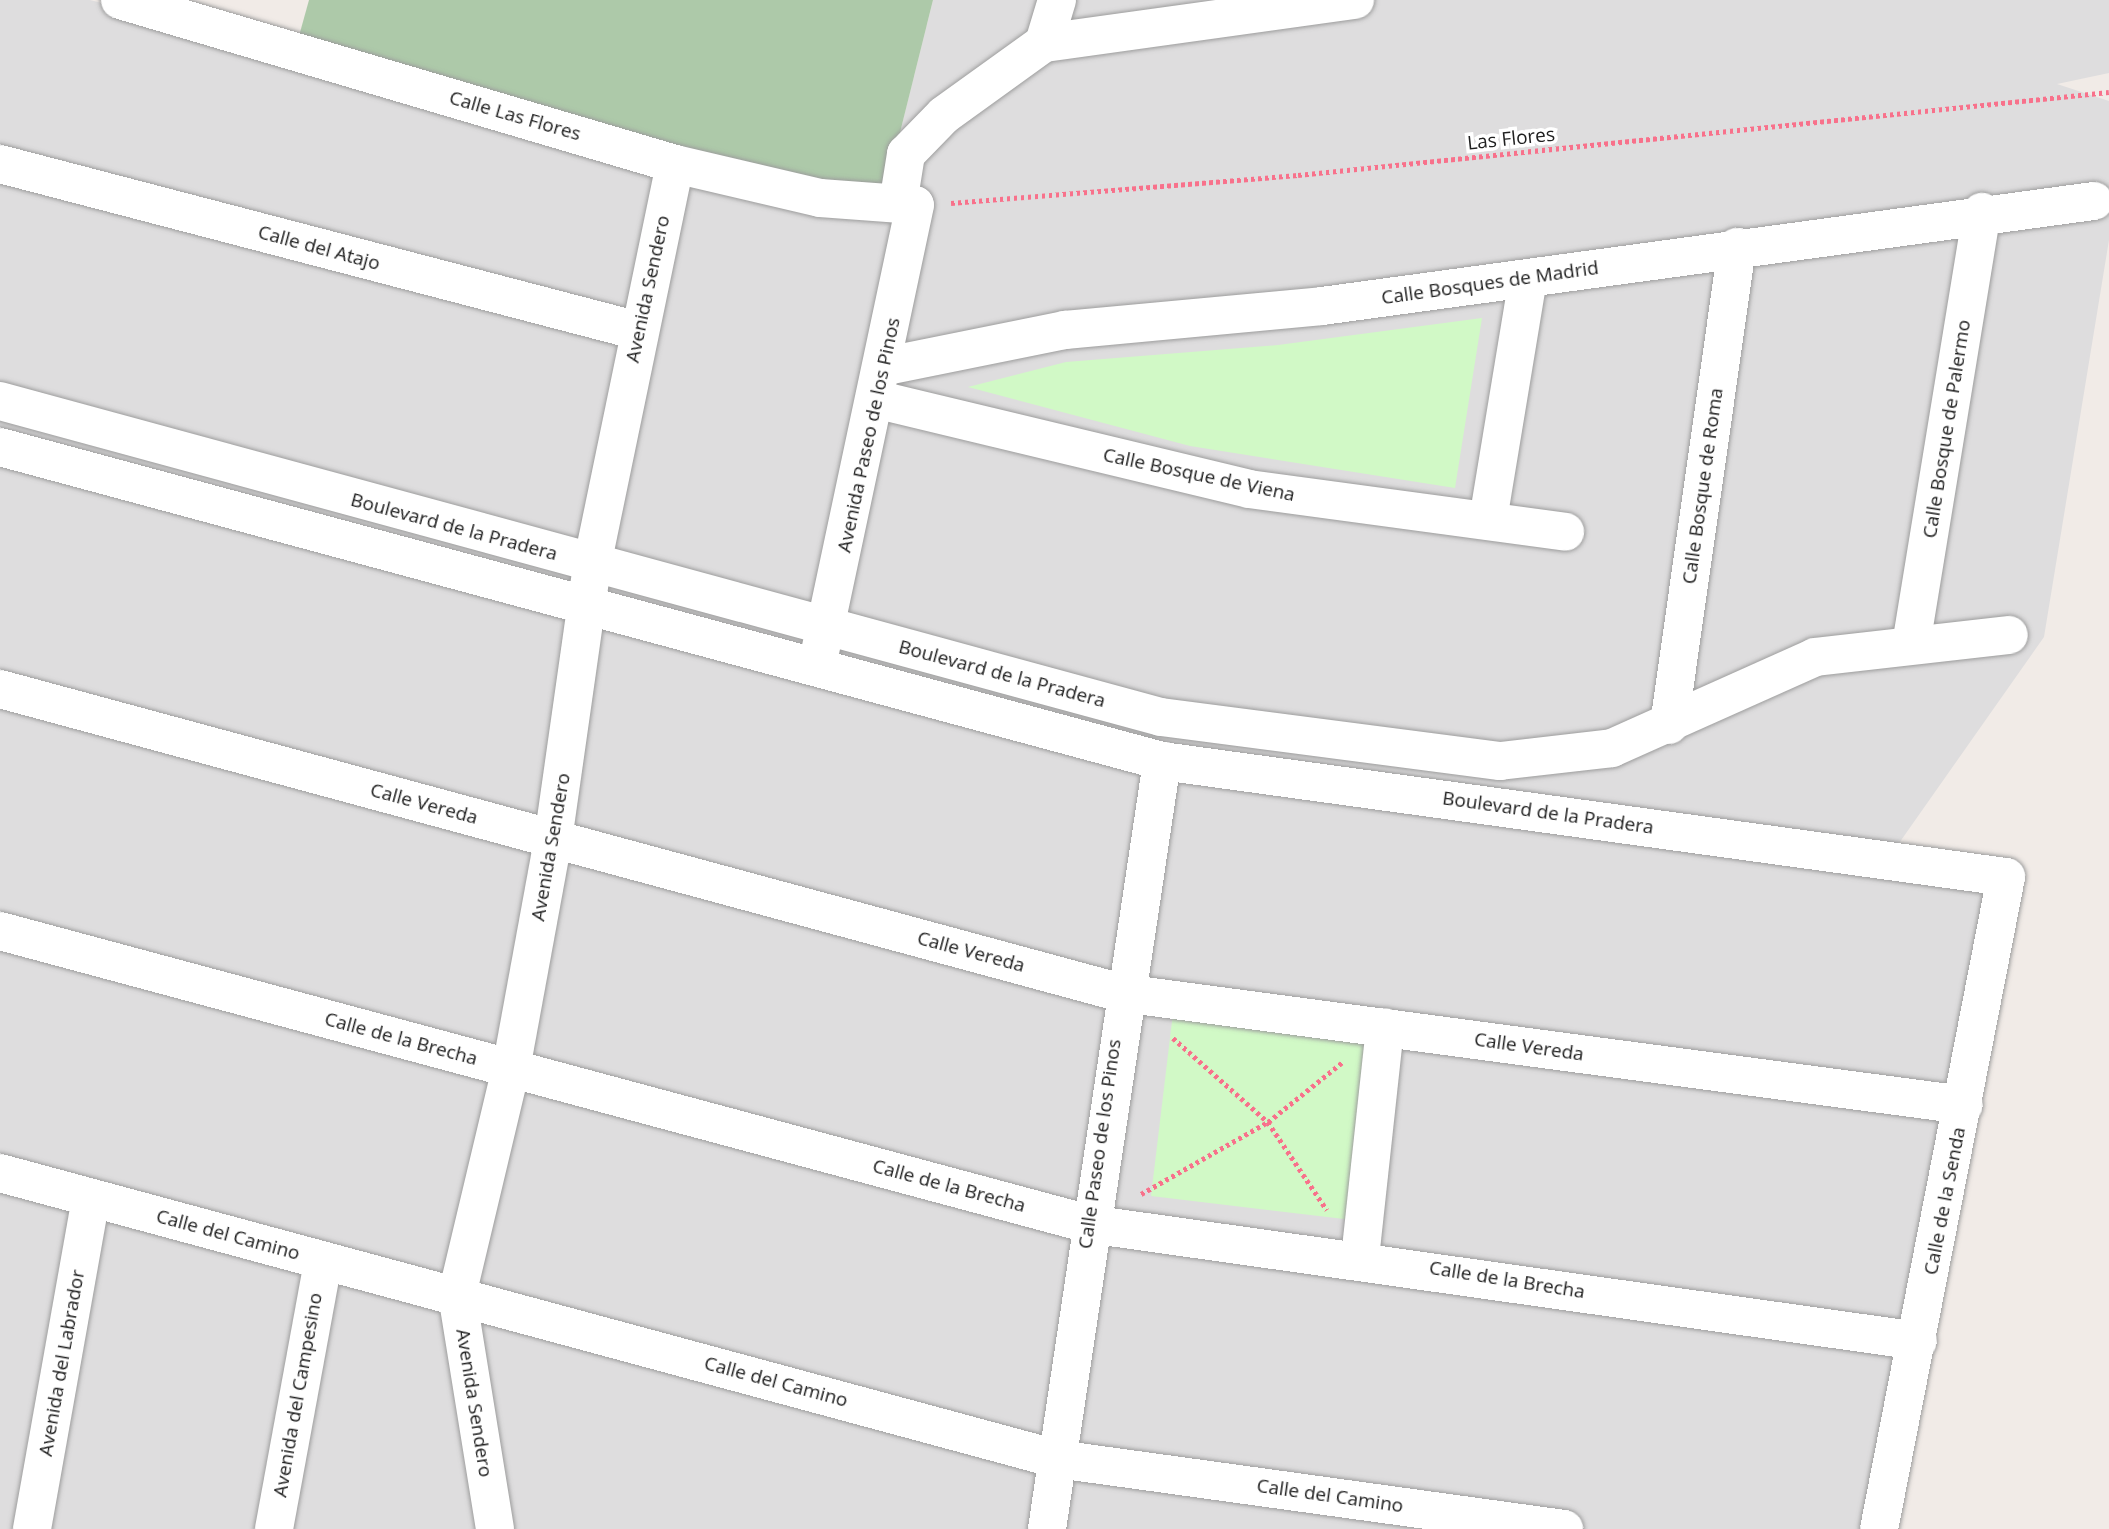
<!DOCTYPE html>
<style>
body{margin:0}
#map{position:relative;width:2109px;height:1529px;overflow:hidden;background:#f1ebe7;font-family:"Open Sans",sans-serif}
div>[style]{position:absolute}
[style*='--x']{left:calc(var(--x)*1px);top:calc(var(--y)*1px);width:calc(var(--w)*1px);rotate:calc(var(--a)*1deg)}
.residential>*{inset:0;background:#deddde}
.cemetery>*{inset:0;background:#adc9a9}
.park>*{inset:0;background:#d1f9c6}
.path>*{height:4.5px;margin-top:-2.25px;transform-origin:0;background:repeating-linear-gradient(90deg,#f8718b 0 3.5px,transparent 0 7px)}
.roads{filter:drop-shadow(0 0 2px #9d9d9d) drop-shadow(0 0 2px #9d9d9d)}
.minor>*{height:38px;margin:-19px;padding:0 19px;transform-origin:19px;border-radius:19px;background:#fff}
span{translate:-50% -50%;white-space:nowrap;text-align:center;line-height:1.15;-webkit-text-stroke:7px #fff;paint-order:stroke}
.street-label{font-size:19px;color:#202020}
</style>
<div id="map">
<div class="residential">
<div style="clip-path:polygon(0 0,90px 0,882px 204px,933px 0,2109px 0,2109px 73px,2057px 84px,2109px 101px,2109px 240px,2044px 637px,1897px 846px,2024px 866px,1887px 1529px,0 1529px)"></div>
</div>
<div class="cemetery">
<div style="clip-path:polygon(309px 0,933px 0,882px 205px,294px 54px)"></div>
</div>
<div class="park">
<div style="clip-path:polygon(1482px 318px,1455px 488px,1190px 446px,968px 387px,1066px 362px,1278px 345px)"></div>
<div style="clip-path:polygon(1173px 1013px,1383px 1037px,1361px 1221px,1151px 1196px)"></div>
</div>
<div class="path">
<div style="--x:951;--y:203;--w:348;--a:-4.6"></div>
<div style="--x:1298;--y:175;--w:815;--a:-5.84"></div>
<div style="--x:1173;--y:1038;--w:127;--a:41.5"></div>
<div style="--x:1268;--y:1122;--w:106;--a:56.2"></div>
<div style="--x:1141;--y:1194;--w:146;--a:-29.6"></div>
<div style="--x:1268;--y:1122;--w:97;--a:-38.8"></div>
</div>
<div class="roads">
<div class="minor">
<div style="--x:120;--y:0;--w:579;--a:16.46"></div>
<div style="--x:675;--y:164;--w:149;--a:13.2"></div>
<div style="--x:820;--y:198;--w:95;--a:4.2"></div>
<div style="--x:915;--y:205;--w:454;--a:102"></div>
<div style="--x:1044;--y:43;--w:314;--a:-7.9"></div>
<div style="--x:0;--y:164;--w:660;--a:14.65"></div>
<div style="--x:898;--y:204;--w:51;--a:-80.9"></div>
<div style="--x:906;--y:154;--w:54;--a:-45.7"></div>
<div style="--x:944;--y:115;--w:123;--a:-35.8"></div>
<div style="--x:1044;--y:43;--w:45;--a:-73.2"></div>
<div style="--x:886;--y:366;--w:183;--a:-11.4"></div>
<div style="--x:1065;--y:330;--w:258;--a:-5.3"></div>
<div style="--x:1322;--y:306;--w:779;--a:-7.75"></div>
<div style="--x:879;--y:400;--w:381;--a:13.5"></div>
<div style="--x:1249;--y:489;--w:319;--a:7.7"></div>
<div style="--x:0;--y:401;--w:1203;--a:15.23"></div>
<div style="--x:1161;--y:717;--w:342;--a:7.4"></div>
<div style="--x:1500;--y:761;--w:113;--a:-6.6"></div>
<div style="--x:1612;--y:748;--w:222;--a:-24.1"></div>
<div style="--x:1815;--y:657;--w:195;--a:-6.5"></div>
<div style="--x:0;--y:447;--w:1204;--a:15.12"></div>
<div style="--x:1162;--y:761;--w:852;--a:7.83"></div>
<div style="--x:2006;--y:877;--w:664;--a:101.02"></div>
<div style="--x:1488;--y:520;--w:244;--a:-80.6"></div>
<div style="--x:1911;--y:645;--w:439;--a:-80.7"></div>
<div style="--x:0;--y:689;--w:1162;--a:15.16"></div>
<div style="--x:1122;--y:993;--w:849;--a:7.58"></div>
<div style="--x:1669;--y:725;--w:483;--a:-81.9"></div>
<div style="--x:0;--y:931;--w:1128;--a:15.06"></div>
<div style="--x:1089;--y:1224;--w:837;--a:8.03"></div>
<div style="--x:0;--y:1173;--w:1095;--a:15.14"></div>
<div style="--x:1057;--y:1459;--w:512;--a:7.86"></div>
<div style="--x:1360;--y:1258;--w:232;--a:-83.8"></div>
<div style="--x:32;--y:1529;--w:336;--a:-79.9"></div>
<div style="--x:274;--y:1529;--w:272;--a:-79.6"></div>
<div style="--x:495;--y:1529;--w:237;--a:-99.2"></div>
<div style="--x:457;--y:1295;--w:232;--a:-76.6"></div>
<div style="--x:511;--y:1069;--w:233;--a:-79.6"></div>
<div style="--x:553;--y:840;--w:278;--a:-81.9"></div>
<div style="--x:592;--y:565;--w:409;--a:-78.3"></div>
<div style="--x:1047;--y:1529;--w:777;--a:-81.48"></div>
</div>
</div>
<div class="street-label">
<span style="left:515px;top:116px;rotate:16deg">Calle Las Flores</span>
<span style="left:1511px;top:139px;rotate:-6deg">Las Flores</span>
<span style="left:319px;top:248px;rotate:15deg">Calle del Atajo</span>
<span style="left:1490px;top:283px;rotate:-8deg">Calle Bosques de Madrid</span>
<span style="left:648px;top:289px;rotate:-78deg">Avenida Sendero</span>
<span style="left:1947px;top:429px;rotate:-81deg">Calle Bosque de Palermo</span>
<span style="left:869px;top:435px;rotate:-78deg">Avenida Paseo de los Pinos</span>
<span style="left:1199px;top:475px;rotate:12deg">Calle Bosque de Viena</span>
<span style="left:1703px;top:486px;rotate:-82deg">Calle Bosque de Roma</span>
<span style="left:454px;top:527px;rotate:15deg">Boulevard de la Pradera</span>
<span style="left:1002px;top:674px;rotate:15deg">Boulevard de la Pradera</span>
<span style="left:424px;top:804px;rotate:15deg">Calle Vereda</span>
<span style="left:1548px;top:813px;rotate:8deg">Boulevard de la Pradera</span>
<span style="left:551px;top:847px;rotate:-80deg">Avenida Sendero</span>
<span style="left:971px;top:952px;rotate:15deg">Calle Vereda</span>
<span style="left:401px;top:1039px;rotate:15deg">Calle de la Brecha</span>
<span style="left:1529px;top:1047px;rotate:8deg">Calle Vereda</span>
<span style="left:1100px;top:1144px;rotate:-82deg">Calle Paseo de los Pinos</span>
<span style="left:949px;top:1186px;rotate:15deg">Calle de la Brecha</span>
<span style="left:1945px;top:1201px;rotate:-79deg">Calle de la Senda</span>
<span style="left:228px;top:1235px;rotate:15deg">Calle del Camino</span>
<span style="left:1507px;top:1280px;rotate:9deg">Calle de la Brecha</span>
<span style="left:62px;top:1363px;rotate:-80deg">Avenida del Labrador</span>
<span style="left:776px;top:1382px;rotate:15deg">Calle del Camino</span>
<span style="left:298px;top:1395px;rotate:-80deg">Avenida del Campesino</span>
<span style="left:474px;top:1403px;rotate:81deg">Avenida Sendero</span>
<span style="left:1330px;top:1496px;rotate:8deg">Calle del Camino</span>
</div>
</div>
